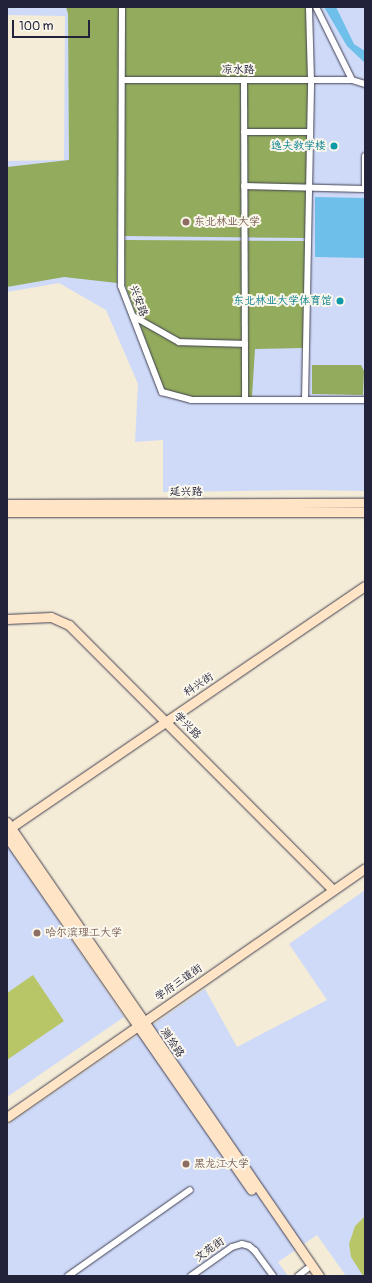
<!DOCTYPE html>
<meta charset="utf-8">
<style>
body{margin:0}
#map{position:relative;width:372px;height:1283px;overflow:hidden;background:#f4ecd7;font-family:Pangolin,"LXGW WenKai TC",sans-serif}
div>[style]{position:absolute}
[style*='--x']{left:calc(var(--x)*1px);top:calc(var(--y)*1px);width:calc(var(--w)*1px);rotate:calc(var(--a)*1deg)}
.built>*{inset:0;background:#cfdaf9}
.green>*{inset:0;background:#b9c668}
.forest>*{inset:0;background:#92ab5c}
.water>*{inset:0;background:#6ebfea}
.roads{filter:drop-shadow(0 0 1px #424052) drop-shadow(0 0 1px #424052)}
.street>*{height:6px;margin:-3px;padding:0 3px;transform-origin:3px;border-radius:3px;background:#fff}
.secondary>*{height:9px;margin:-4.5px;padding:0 4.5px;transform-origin:4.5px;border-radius:4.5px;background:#ffe4c6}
.dots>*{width:11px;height:11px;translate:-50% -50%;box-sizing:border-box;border:2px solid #fbf7ec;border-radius:50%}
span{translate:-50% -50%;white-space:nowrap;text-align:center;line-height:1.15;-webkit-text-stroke:4px #fbf7ec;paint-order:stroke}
.street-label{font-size:11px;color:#22223b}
.culture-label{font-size:11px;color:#0d838f}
.right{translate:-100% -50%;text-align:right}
.education-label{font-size:11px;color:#785e54}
.left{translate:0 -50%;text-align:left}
.frame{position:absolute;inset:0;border:8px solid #22223b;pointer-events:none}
.scale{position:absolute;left:12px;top:20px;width:78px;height:18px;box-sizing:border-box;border:2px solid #22223b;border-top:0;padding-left:5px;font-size:12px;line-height:14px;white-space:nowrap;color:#22223b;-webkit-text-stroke:3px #fbf7ec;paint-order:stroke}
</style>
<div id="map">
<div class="built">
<div style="clip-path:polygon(7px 7px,365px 7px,365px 491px,303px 490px,163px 492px,163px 440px,135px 442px,138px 384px,106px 310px,59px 283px,7px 292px,7px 161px,64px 160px,65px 16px,7px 15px)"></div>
<div style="clip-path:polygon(7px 845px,124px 1017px,7px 1097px)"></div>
<div style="clip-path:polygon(365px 890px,365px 1276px,346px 1276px,317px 1235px,278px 1262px,288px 1276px,7px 1276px,7px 1125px,205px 989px,237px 1047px,327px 1000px,289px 944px)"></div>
</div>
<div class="green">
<div style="clip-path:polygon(33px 975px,64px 1021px,7px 1060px,7px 993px)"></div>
<div style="clip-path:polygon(365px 1216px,365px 1276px,363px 1276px,351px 1257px,349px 1244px,355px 1226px)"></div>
</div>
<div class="forest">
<div style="clip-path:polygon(66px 7px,119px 7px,117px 283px,64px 277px,7px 287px,7px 167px,69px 160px,68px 14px)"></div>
<div style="clip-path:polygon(124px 7px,308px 7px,309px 78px,125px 78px)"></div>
<div style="clip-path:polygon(125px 82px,308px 82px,308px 238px,124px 236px)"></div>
<div style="clip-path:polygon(124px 240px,306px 241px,303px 348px,255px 349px,252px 397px,192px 397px,164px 390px,125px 285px)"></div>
<div style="clip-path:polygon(312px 365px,361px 365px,364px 371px,363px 395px,312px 394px)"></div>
</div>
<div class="water">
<div style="clip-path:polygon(324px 7px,336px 7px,354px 44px,365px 51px,365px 63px,347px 46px)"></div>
<div style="clip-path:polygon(315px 197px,365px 198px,365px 258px,315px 257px)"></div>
</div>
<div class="roads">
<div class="street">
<div style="--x:122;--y:7;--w:279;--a:90.2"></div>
<div style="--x:121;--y:286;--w:114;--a:68.9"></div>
<div style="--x:162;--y:392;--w:30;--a:15"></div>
<div style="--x:191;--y:400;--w:174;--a:0"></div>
<div style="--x:316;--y:7;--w:81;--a:63.7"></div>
<div style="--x:352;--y:80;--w:14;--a:17"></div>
<div style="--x:123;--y:80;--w:229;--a:0"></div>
<div style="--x:244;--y:80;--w:320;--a:89.8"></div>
<div style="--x:244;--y:132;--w:66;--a:0"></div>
<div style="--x:365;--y:156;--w:33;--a:90"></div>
<div style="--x:244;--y:186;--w:120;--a:1.4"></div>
<div style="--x:133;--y:316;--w:53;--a:29.5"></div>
<div style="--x:179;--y:342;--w:66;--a:1.7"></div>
<div style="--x:305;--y:400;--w:320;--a:-88.9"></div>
<div style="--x:311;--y:80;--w:73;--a:-91.6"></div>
<div style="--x:68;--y:1276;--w:149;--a:-35.2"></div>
<div style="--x:191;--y:1276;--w:50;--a:-35.3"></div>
<div style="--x:232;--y:1247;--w:10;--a:-17"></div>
<div style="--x:242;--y:1244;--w:7;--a:16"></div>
<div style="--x:249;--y:1246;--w:8;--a:40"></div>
<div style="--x:255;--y:1251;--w:31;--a:54"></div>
<div style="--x:298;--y:1276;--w:11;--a:-38"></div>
</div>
<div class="secondary">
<div style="--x:7;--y:504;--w:358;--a:-0.2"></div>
<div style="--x:7;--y:512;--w:358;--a:0"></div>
<div style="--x:7;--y:619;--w:44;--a:-2.6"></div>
<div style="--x:51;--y:617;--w:20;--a:24"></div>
<div style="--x:69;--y:625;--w:374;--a:45.1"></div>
<div style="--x:7;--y:822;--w:551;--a:55.5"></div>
<div style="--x:7;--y:830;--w:433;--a:-34.3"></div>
<div style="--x:7;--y:837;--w:429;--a:55.3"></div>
<div style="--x:7;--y:1117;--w:436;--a:-34.8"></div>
</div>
</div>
<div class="dots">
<div style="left:334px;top:146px;background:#0f9aa8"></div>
<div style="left:186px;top:222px;background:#8d6e63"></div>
<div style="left:340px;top:301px;background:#0f9aa8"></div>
<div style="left:37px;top:933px;background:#8d6e63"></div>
<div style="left:186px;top:1164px;background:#8d6e63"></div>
</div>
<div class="street-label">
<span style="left:238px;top:70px">凉水路</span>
<span style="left:138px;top:301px;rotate:70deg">兴安路</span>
<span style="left:186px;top:492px">延兴路</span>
<span style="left:199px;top:685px;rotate:-34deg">科兴街</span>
<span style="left:187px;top:726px;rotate:45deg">学兴路</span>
<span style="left:179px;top:983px;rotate:-35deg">学府三道街</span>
<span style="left:172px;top:1043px;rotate:56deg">测绘路</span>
<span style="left:210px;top:1250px;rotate:-35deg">文苑街</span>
</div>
<div class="culture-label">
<span class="right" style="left:326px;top:146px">逸夫教学楼</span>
<span class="right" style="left:332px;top:301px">东北林业大学体育馆</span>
</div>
<div class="education-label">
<span class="left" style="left:194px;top:222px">东北林业大学</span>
<span class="left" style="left:45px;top:933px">哈尔滨理工大学</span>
<span class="left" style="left:194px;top:1164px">黑龙江大学</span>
</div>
<div class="frame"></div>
<div class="scale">100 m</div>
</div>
